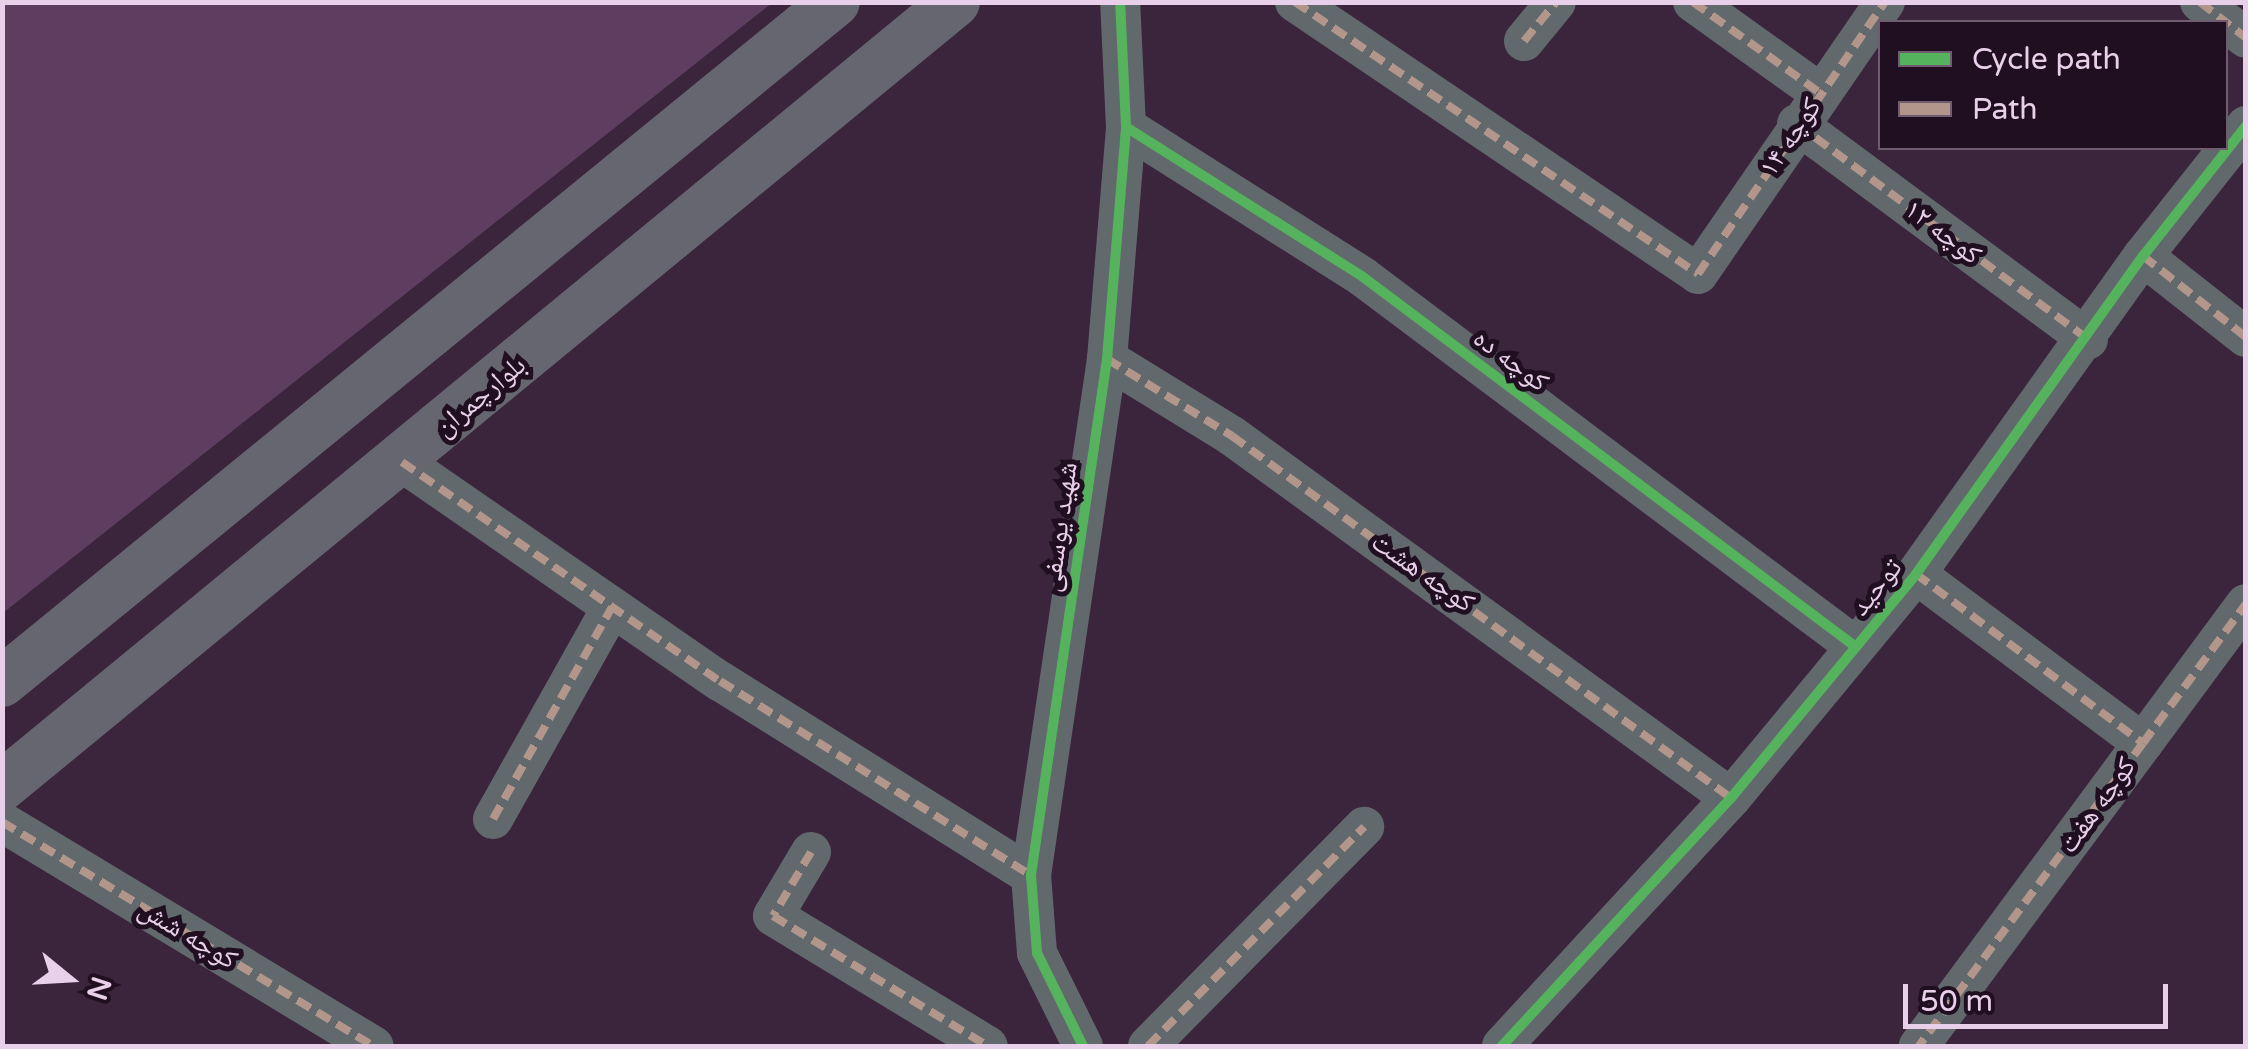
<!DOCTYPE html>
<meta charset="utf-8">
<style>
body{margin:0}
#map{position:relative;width:2248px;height:1049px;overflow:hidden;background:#3b253c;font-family:"Varela Round","Noto Naskh Arabic",sans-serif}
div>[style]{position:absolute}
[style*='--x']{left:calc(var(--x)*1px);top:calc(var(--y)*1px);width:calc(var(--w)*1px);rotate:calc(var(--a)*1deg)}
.green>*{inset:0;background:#5e3e60}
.minor>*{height:40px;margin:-20px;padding:0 20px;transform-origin:20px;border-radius:20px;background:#62696d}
.major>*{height:50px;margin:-25px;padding:0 25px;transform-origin:25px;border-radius:25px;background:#666671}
.quiet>*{height:8px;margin-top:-4px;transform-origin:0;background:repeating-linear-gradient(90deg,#b2968c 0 15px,transparent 0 23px)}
.cycleway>*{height:10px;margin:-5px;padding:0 5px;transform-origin:5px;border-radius:5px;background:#56b35d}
span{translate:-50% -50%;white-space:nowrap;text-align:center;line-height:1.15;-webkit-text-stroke:10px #200f21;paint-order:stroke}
.street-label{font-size:28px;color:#e9d0ea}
.frame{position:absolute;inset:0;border:5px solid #e9d0ea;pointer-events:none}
.legend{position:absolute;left:1878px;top:20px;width:350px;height:130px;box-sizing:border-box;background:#200f21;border:2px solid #705c71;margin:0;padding:12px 18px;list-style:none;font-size:30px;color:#e9d0ea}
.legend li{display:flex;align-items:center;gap:20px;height:50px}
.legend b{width:50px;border:2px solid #705c71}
.north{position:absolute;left:20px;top:929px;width:100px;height:100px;-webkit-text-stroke:8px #200f21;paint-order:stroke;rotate:108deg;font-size:28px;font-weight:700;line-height:40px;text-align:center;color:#e9d0ea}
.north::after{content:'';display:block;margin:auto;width:35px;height:45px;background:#e9d0ea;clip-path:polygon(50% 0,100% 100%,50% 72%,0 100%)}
.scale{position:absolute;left:1903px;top:984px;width:265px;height:45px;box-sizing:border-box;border:5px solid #e9d0ea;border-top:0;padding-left:12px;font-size:30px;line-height:35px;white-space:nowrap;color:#e9d0ea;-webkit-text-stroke:8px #200f21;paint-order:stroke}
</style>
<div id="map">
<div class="green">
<div style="clip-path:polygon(3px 2px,772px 2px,772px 3px,3px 613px)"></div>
</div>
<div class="minor">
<div style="--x:1295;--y:2;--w:486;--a:34"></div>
<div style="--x:1698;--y:274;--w:330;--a:-55.5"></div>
<div style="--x:1693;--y:2;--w:156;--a:35.6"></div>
<div style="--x:2200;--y:2;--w:58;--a:38"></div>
<div style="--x:1524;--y:41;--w:50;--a:-50.6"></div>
<div style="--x:1797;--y:124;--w:362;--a:36.5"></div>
<div style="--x:1126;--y:127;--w:280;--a:32.3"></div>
<div style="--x:1363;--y:277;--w:616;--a:36.89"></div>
<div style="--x:2143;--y:256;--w:131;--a:38.2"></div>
<div style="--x:1107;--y:359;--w:147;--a:31.6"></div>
<div style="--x:1232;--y:436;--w:616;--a:35.96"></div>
<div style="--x:402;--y:462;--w:386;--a:34.6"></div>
<div style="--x:720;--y:681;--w:367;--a:32"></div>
<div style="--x:1916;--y:574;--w:283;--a:36.7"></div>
<div style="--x:2143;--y:743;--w:377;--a:126.5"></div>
<div style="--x:2143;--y:743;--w:173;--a:-53.5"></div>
<div style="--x:493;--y:819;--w:243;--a:-60.7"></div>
<div style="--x:2;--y:822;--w:434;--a:31.1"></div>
<div style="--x:811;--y:852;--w:74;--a:120.7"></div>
<div style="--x:773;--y:916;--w:251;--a:31.2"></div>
<div style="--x:1083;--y:1046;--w:104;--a:-116.3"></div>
<div style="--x:1037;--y:953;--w:78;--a:-94.4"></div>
<div style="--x:1031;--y:875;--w:522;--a:-81.62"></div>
<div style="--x:1107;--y:359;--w:233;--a:-85.3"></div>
<div style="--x:1126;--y:127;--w:125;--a:-92.7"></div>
<div style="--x:1148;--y:1046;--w:308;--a:-45.4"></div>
<div style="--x:1502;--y:1046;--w:338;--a:-47.3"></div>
<div style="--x:1731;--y:798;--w:291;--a:-50.4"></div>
<div style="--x:1916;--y:574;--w:391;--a:-54.5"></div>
<div style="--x:2143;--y:256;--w:166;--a:-51.6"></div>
</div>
<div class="major">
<div style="--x:2;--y:682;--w:1075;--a:-39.23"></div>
<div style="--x:2;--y:786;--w:1234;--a:-39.44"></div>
</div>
<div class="quiet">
<div style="--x:1295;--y:2;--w:486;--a:34"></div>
<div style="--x:1698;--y:274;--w:330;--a:-55.5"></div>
<div style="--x:1693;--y:2;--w:156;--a:35.6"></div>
<div style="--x:2200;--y:2;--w:58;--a:38"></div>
<div style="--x:1524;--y:41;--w:50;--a:-50.6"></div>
<div style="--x:1797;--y:124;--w:362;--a:36.5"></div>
<div style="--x:2143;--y:256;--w:131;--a:38.2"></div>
<div style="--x:1107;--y:359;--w:147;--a:31.6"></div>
<div style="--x:1232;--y:436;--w:616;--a:35.96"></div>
<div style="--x:402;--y:462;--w:386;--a:34.6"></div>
<div style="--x:720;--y:681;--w:367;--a:32"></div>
<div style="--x:1916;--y:574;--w:283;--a:36.7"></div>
<div style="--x:2143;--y:743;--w:377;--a:126.5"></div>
<div style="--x:2143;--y:743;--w:173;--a:-53.5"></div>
<div style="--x:493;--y:819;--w:243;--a:-60.7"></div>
<div style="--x:2;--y:822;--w:434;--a:31.1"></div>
<div style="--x:811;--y:852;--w:74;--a:120.7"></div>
<div style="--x:773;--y:916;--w:251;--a:31.2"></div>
<div style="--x:1148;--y:1046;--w:308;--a:-45.4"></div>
</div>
<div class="cycleway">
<div style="--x:1126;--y:127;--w:280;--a:32.3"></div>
<div style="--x:1363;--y:277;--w:616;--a:36.89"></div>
<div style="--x:1083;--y:1046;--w:104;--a:-116.3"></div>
<div style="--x:1037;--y:953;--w:78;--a:-94.4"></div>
<div style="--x:1031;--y:875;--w:522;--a:-81.62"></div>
<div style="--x:1107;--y:359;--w:233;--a:-85.3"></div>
<div style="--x:1126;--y:127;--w:125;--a:-92.7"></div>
<div style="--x:1502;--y:1046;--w:338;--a:-47.3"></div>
<div style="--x:1731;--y:798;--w:291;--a:-50.4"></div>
<div style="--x:1916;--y:574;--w:391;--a:-54.5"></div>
<div style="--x:2143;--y:256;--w:166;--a:-51.6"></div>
</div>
<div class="street-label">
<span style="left:1790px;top:137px;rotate:-56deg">کوچه ۱۴</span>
<span style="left:1943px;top:232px;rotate:37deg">کوچه ۱۲</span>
<span style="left:1511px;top:360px;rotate:37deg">کوچه ده</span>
<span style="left:480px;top:396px;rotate:-40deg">بلوارچمران</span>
<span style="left:1059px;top:527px;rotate:-82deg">شهید یوسفی</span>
<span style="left:1423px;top:572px;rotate:35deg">کوچه هشت</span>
<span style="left:1876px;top:587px;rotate:-51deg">توحید</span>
<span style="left:2097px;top:805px;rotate:-54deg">کوچه هفت</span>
<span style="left:188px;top:934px;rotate:31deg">کوچه شش</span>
</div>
<div class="frame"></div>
<ul class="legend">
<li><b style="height:12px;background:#56b35d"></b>Cycle path</li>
<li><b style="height:12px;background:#b2968c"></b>Path</li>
</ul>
<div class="north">N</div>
<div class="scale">50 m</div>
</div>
